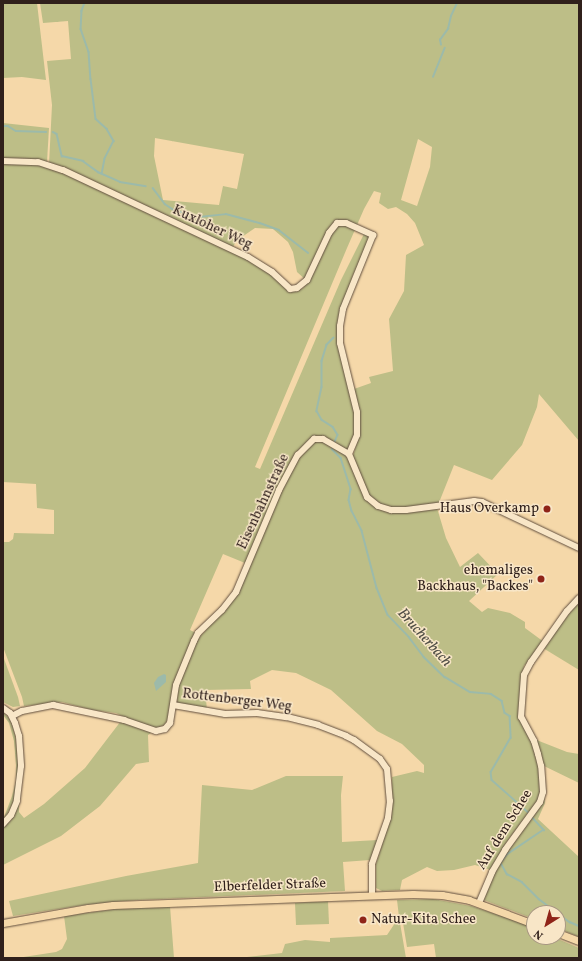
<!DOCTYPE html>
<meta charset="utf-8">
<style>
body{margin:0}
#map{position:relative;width:582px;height:961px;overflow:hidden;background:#f5d8a9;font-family:Vollkorn,serif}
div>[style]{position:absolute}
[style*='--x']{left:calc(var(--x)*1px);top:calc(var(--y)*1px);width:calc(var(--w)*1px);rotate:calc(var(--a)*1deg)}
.green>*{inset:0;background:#bdbe87}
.water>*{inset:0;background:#9cbaaa}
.stream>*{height:1.5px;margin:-0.75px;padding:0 0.75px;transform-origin:0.75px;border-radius:0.75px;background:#9cbaaa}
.roads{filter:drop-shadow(0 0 1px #614e3e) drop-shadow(0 0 1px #614e3e)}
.minor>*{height:6px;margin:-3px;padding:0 3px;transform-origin:3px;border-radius:3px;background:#f8e6c7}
.major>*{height:7px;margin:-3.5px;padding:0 3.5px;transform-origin:3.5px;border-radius:3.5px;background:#f5d8a9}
.dots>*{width:11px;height:11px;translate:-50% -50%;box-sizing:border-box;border:2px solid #f8e6c7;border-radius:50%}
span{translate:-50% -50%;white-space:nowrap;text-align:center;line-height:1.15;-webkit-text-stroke:3px #f8e6c7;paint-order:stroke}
.street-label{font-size:14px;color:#30201b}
.poi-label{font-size:14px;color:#30201b}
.right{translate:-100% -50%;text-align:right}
.left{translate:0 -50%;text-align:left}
.water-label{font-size:15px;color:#504e46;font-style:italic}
.frame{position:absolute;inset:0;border:4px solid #30201b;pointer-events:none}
.north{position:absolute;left:526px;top:905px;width:40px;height:40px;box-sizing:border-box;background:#f8e6c7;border:1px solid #a89782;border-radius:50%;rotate:217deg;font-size:11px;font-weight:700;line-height:16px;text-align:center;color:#30201b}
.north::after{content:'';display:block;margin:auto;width:14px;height:18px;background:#8f2418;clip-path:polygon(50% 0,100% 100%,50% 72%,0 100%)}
</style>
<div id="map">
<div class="green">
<div style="clip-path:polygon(3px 3px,37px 3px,46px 80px,22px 77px,3px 78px)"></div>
<div style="clip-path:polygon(evenodd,40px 3px,579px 3px,579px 441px,539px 394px,537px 407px,522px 445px,492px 480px,454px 465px,438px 505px,405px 509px,385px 506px,370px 498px,353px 456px,359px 435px,360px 412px,354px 389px,371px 383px,369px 377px,393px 371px,389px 319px,404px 291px,406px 255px,424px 245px,415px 223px,407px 214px,396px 207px,388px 209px,379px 203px,381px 193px,374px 191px,364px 209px,347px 248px,255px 467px,260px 469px,341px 280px,365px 232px,370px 238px,353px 275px,341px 309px,338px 342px,357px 412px,356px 433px,352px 446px,347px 450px,323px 438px,313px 438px,297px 454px,283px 480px,286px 482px,293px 467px,306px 449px,314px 442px,320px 441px,331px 445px,349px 458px,366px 497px,376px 506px,386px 510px,406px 512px,437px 508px,446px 538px,460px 567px,478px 553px,498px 574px,469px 601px,482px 612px,488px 608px,510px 613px,525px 622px,525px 628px,544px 642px,524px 666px,519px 704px,523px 727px,533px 743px,536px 754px,540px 775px,540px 790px,538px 800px,506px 843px,491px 870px,475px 865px,454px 870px,437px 871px,427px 867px,402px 880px,400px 890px,382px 891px,376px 888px,376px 864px,392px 813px,392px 777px,417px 771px,424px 773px,424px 765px,402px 744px,377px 731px,331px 690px,296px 673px,272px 670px,250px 681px,251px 689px,205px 690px,207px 710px,177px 704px,178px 685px,196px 641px,232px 601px,238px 591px,261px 539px,257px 536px,245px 563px,223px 554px,190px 630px,196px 633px,175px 683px,170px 714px,165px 724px,148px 735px,149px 762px,136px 764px,100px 806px,61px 836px,3px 865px,3px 828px,11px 820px,19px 804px,19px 812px,24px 818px,44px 804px,85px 768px,124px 717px,116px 713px,92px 710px,62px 702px,24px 706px,22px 697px,3px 647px,3px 542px,9px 542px,13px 539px,14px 533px,54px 534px,54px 510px,37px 508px,36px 484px,3px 482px,3px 162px,38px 162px,49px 164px,52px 105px,47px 61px,71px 59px,68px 21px,43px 23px,40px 3px,155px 138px,244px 154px,237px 189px,223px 186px,219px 205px,163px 200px,154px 156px,155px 138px,40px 3px,418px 139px,432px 147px,430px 167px,417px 206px,401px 200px,418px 139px,40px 3px,255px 228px,273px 229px,288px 242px,293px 252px,297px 272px,307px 281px,303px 288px,295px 291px,285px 286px,271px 273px,232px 249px,236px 241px,255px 228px)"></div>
<div style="clip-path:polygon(3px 123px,49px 128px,47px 162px,3px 159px)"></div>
<div style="clip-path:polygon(579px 601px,579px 670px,543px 648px)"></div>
<div style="clip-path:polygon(3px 656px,18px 697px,20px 706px,13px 707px,3px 702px)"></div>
<div style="clip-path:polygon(3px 712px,10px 719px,13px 726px,16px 739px,19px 773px,13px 804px,3px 820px,12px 796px,16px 781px,16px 765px,14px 741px,9px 723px,3px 715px)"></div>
<div style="clip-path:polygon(534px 739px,567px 752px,579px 754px,579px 783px,542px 765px)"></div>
<div style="clip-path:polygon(286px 776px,343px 776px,341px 795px,342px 842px,378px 840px,370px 860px,343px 862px,345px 891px,137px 900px,84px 905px,13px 916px,9px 901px,126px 876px,198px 863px,202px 785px,252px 790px)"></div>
<div style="clip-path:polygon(544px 795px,545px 803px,538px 819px,579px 857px,579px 937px,558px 928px,558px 913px,534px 913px,534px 919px,484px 900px,493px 872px)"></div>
<div style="clip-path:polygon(433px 899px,471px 906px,520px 922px,534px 929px,534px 937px,553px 937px,579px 948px,579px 958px,436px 958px,434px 944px,407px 947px,402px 917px,399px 917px,406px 958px,238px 958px,282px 953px,285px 944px,305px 940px,330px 942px,330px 938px,387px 935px,399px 917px,397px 900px)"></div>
<div style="clip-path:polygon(328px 901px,329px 924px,296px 925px,295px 903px)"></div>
<div style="clip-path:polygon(170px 906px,174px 958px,17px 958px,56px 952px,62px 949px,67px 939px,64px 916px,124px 908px)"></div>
</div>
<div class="water">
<div style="clip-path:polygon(164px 674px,166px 675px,166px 682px,156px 691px,154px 683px,158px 677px)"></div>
</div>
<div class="stream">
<div style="--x:85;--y:3;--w:9;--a:111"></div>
<div style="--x:82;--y:11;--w:18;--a:93"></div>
<div style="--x:81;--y:29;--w:24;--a:71"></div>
<div style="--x:89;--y:52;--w:27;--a:86"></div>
<div style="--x:91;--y:79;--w:40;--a:82.9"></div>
<div style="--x:96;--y:119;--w:15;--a:42"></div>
<div style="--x:107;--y:129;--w:14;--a:60"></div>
<div style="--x:114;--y:141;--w:20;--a:117"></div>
<div style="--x:105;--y:159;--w:15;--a:101"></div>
<div style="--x:441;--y:45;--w:5;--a:-101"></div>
<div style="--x:440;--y:40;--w:14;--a:-54"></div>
<div style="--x:448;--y:29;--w:13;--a:-77"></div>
<div style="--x:451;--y:16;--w:14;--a:-65"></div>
<div style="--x:433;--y:77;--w:31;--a:-68"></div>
<div style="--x:3;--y:126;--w:5;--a:0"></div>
<div style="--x:8;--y:126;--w:9;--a:32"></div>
<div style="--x:16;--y:131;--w:30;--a:2"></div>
<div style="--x:53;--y:132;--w:4;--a:27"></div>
<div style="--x:57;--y:134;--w:23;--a:77"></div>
<div style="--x:62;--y:156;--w:22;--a:13"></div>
<div style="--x:83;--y:161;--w:19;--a:36"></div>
<div style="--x:98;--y:172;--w:24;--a:24"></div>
<div style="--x:120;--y:182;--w:26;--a:9"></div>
<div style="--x:153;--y:188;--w:20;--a:53"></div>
<div style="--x:165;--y:204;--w:11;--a:34"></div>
<div style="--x:174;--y:210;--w:26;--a:16"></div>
<div style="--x:199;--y:217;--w:27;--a:-6"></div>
<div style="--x:226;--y:214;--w:35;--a:15"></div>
<div style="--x:260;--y:223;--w:20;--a:20"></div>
<div style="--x:279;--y:230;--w:37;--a:38"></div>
<div style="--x:334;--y:338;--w:10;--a:135"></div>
<div style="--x:327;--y:345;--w:17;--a:107"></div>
<div style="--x:322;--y:361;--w:26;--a:90"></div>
<div style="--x:322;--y:387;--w:25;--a:102"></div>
<div style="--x:317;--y:411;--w:10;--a:61"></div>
<div style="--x:322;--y:420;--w:13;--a:32"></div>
<div style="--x:333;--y:427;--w:9;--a:58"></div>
<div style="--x:338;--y:435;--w:8;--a:113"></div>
<div style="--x:332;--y:449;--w:13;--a:45"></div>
<div style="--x:341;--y:458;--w:33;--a:72"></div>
<div style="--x:351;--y:489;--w:11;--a:100"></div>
<div style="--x:349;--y:500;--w:11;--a:75"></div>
<div style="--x:352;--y:511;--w:22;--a:63"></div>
<div style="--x:362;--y:531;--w:59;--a:75.3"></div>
<div style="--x:377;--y:588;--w:29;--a:68"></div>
<div style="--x:388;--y:615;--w:30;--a:46"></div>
<div style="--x:409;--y:637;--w:25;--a:53"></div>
<div style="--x:424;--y:657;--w:29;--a:44"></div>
<div style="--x:445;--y:677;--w:29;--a:31"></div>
<div style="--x:470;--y:692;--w:21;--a:5"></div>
<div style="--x:491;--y:694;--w:13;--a:32"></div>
<div style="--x:502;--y:701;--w:12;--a:76"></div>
<div style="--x:505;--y:713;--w:6;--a:31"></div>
<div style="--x:510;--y:716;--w:22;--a:87"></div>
<div style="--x:511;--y:738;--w:39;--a:120"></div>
<div style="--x:491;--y:772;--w:8;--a:83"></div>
<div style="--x:492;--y:780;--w:48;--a:41.6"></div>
<div style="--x:532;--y:817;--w:18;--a:47"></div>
<div style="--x:544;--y:830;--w:45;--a:146"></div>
<div style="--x:507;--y:855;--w:10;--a:127"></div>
<div style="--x:501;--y:863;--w:13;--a:61"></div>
<div style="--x:507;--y:874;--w:17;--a:28"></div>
<div style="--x:522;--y:882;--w:24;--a:45"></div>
<div style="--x:539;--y:899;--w:39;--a:37"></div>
<div style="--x:570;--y:922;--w:10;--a:24"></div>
</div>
<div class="roads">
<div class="minor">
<div style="--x:3;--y:161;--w:35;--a:2"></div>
<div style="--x:38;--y:162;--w:26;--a:18"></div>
<div style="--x:63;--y:170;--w:204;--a:25.2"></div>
<div style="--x:248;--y:257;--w:28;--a:32"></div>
<div style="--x:272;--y:272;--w:25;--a:43"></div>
<div style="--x:290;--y:289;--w:7;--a:-8"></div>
<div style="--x:297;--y:288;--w:13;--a:-39"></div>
<div style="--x:307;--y:280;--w:52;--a:-64.9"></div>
<div style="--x:329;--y:233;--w:13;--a:-51"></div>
<div style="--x:337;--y:223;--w:9;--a:0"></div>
<div style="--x:346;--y:223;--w:30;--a:24"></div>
<div style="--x:373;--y:235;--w:80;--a:112.1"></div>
<div style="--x:343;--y:309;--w:17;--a:100"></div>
<div style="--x:340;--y:326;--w:17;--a:90"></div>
<div style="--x:340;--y:343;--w:71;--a:76.2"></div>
<div style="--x:357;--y:412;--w:23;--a:90"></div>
<div style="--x:357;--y:435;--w:21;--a:113"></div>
<div style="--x:349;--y:454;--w:47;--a:67.3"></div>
<div style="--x:367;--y:497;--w:14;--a:39"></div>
<div style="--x:378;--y:506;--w:14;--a:17"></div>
<div style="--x:391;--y:510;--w:15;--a:0"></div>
<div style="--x:406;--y:510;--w:69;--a:-7.5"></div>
<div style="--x:474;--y:501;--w:8;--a:7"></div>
<div style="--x:482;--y:502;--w:107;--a:25.4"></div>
<div style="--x:173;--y:705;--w:53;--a:9.8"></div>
<div style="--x:225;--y:714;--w:32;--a:-2"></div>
<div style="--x:257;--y:713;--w:30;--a:8"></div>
<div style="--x:287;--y:717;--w:32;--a:14"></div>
<div style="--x:318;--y:725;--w:30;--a:21"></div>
<div style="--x:346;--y:736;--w:9;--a:27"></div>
<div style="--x:354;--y:740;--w:32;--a:36"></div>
<div style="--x:380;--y:759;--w:12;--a:55"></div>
<div style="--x:387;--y:769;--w:32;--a:85"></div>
<div style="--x:390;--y:801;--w:17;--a:97"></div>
<div style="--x:388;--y:818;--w:49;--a:109.2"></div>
<div style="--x:372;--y:864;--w:31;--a:90"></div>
<div style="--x:3;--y:708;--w:9;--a:36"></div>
<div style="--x:10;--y:713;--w:11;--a:63"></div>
<div style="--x:15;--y:723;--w:14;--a:73"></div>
<div style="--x:19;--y:736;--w:30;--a:86"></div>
<div style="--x:21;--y:766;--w:35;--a:97"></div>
<div style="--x:17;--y:801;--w:15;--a:113"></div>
<div style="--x:11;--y:815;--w:12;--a:132"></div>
<div style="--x:12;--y:716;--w:11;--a:-27"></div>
<div style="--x:22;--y:711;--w:32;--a:-11"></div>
<div style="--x:53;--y:705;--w:73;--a:11.9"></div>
<div style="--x:124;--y:720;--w:34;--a:19"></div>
<div style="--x:156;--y:731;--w:9;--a:-13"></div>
<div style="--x:165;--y:729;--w:8;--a:-50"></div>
<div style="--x:170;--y:723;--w:38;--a:-81"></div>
<div style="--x:176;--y:685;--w:48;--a:-67.8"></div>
<div style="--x:194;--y:641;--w:9;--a:-63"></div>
<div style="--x:198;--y:633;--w:33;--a:-44"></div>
<div style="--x:222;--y:610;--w:23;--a:-52"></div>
<div style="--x:236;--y:592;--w:111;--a:-67.1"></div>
<div style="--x:279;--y:490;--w:40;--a:-62"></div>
<div style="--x:298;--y:455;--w:23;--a:-45"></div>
<div style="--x:314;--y:439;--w:9;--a:0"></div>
<div style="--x:323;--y:439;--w:30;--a:30"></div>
<div style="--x:479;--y:903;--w:34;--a:-67"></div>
<div style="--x:492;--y:872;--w:26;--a:-59"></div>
<div style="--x:505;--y:850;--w:59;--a:-53.9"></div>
<div style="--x:540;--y:802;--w:10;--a:-73"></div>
<div style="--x:543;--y:792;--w:26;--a:-94"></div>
<div style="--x:541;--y:766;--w:12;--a:-104"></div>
<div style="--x:538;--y:754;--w:14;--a:-107"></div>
<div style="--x:534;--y:741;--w:27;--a:-118"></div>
<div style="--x:521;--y:717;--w:42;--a:-85.9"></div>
<div style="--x:524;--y:675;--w:15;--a:-62"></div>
<div style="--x:531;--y:662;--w:62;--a:-54.8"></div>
<div style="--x:567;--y:611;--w:18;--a:-47"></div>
</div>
<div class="major">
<div style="--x:3;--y:923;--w:86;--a:-10"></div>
<div style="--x:88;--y:908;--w:25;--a:-7"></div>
<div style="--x:113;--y:905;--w:300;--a:-2.1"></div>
<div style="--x:413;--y:894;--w:29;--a:2"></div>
<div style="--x:442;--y:895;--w:27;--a:10"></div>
<div style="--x:469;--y:900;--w:69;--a:20.3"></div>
<div style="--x:558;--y:933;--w:22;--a:21"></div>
</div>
</div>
<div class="dots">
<div style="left:547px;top:509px;background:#8f2418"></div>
<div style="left:541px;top:579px;background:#8f2418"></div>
<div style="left:363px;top:920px;background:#8f2418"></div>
</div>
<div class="street-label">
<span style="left:212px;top:228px;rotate:25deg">Kuxloher Weg</span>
<span style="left:264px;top:502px;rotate:-65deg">Eisenbahnstraße</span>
<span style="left:237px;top:701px;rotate:7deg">Rottenberger Weg</span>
<span style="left:505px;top:830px;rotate:-58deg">Auf dem Schee</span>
<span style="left:270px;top:886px;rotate:-2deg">Elberfelder Straße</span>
</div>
<div class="poi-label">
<span class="right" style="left:539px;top:509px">Haus Overkamp</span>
<span class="right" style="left:533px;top:579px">ehemaliges<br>Backhaus, "Backes"</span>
<span class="left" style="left:371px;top:920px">Natur-Kita Schee</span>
</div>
<div class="water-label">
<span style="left:424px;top:638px;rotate:48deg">Brucherbach</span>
</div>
<div class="frame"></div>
<div class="north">N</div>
</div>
